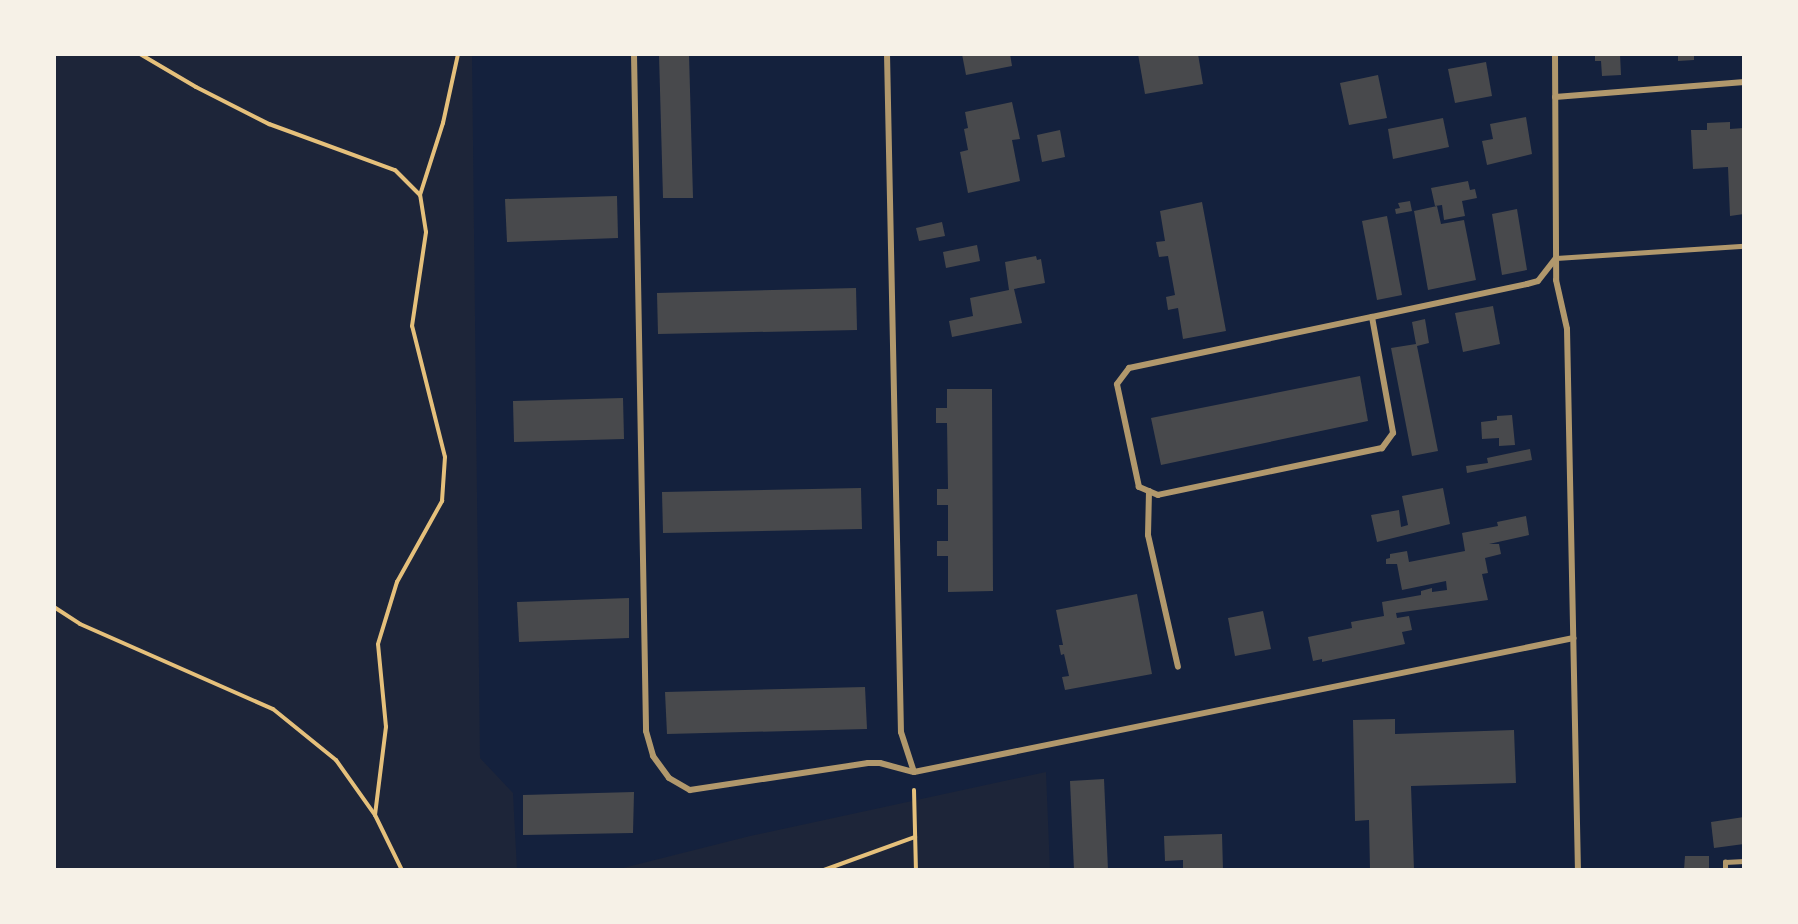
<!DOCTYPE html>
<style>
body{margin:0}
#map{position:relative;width:1798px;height:924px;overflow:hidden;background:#14213d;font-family:"PT Sans Narrow",sans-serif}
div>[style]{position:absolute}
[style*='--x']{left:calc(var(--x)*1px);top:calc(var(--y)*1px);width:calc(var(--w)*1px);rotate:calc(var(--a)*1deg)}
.green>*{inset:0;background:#1d2539}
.building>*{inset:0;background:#48494c}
.path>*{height:4px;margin:-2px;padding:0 2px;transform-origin:2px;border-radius:2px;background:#e5c07b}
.service>*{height:4.5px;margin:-2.25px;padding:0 2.25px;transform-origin:2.25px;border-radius:2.25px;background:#b1986c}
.minor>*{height:6px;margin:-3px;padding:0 3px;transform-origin:3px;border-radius:3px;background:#b1986c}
span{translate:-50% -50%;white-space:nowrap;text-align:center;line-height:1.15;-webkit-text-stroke:6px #f6f1e7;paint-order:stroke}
.frame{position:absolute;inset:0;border:56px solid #f6f1e7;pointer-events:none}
</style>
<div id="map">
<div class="green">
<div style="clip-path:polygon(54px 54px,472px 54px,480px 758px,513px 793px,517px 870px,54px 870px)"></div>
<div style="clip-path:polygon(1046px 772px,1050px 870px,615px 870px,750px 836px)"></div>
</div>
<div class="building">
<div style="clip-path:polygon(659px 54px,689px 54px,693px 198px,663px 198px)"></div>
<div style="clip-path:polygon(962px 54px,1010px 54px,1012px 66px,966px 75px)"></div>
<div style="clip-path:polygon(1138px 54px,1198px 54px,1203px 84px,1145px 94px)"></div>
<div style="clip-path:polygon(1595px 54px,1620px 54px,1621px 75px,1602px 76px,1601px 61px,1595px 61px)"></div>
<div style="clip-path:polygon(1678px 54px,1694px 54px,1694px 60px,1678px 61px)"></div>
<div style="clip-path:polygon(1486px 62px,1492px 96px,1455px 103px,1448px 69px)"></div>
<div style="clip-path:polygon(1378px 75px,1387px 118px,1349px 125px,1340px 83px)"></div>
<div style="clip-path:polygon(1012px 102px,1020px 139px,1012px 140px,1020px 181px,968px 193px,960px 152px,968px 150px,964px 129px,968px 128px,965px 112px)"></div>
<div style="clip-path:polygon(1526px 117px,1532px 154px,1487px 165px,1482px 141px,1493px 139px,1490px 124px)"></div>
<div style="clip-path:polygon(1443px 118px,1449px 147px,1393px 159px,1388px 129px)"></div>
<div style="clip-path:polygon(1730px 122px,1730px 129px,1744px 128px,1744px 214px,1730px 216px,1728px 167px,1693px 169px,1691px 130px,1707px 130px,1707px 123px)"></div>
<div style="clip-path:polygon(1060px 130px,1065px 157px,1042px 162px,1037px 135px)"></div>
<div style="clip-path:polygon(1468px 181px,1470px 190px,1475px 189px,1477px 198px,1462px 201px,1465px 216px,1444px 220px,1442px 205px,1435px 206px,1431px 188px)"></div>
<div style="clip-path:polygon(617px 196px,618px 238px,507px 242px,505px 199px)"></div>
<div style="clip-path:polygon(1410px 201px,1412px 211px,1396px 214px,1395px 209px,1400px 208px,1398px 203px)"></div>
<div style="clip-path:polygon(1202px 202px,1226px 331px,1183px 339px,1178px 308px,1168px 310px,1166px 297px,1175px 295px,1168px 256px,1159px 257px,1156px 242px,1165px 241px,1160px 211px)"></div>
<div style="clip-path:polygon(1437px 206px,1441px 224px,1464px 220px,1476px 280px,1428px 290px,1414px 211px)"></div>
<div style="clip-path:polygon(1517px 209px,1527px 270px,1502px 275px,1492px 214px)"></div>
<div style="clip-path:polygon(1387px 216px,1402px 295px,1377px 300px,1362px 221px)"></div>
<div style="clip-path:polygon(942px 222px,945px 236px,919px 241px,916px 228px)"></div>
<div style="clip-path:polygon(977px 245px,980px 261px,946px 268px,943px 252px)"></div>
<div style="clip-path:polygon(1036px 256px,1037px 260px,1041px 259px,1045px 283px,1014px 289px,1022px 323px,952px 337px,949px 321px,973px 316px,970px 298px,1009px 290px,1005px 262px)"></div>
<div style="clip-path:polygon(856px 288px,857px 330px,658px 334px,657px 293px)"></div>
<div style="clip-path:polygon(1493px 306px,1500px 344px,1463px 352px,1455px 313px)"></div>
<div style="clip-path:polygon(1425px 319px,1429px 343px,1417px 346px,1438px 451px,1412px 456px,1391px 348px,1416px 344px,1412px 322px)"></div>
<div style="clip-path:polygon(1360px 376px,1368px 421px,1161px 465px,1151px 418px)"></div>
<div style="clip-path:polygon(947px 389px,992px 389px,993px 591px,948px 592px,948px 556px,937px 556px,937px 541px,948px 541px,948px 505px,937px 505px,937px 489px,948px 489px,947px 423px,936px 423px,936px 408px,947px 408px)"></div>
<div style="clip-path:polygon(623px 398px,624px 439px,514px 442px,513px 401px)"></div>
<div style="clip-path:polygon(1512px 415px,1515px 445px,1499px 446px,1499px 438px,1482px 439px,1481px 422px,1497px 420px,1497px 416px)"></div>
<div style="clip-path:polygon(1530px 449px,1532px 460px,1467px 473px,1466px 466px,1488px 463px,1487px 458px)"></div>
<div style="clip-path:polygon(861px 488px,862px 529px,663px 533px,662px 492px)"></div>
<div style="clip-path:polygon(1443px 488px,1450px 524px,1377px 542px,1371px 515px,1399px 510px,1401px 527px,1408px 525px,1402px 496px)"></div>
<div style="clip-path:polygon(1526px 516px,1529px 535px,1489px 544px,1499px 544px,1501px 554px,1485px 558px,1488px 573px,1482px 574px,1488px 600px,1396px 613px,1397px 618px,1409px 616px,1412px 630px,1402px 632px,1405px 644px,1322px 662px,1322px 659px,1313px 661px,1308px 637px,1352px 628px,1351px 622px,1384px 616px,1382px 602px,1421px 595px,1421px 591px,1432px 588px,1432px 592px,1447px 590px,1446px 581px,1402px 590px,1397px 564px,1386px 564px,1386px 559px,1390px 558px,1390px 554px,1407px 551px,1409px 562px,1465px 551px,1462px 533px,1498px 526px,1497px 522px)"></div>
<div style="clip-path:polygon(1137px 594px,1152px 674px,1065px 690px,1062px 677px,1069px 676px,1064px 654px,1061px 655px,1059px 645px,1063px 645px,1056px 610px)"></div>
<div style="clip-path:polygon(629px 598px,629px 638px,519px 642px,517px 602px)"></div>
<div style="clip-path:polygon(1263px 611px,1271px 649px,1235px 656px,1228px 618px)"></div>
<div style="clip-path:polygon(865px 687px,867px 729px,667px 734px,665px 692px)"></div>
<div style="clip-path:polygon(1395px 719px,1395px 734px,1514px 730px,1516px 783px,1411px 786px,1414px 870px,1370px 870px,1369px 820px,1355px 821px,1353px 720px)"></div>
<div style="clip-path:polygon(1104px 779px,1108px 870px,1074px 870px,1070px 781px)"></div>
<div style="clip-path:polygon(634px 792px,633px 833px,523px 835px,523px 795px)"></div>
<div style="clip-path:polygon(1744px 817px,1744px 844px,1714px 848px,1711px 822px)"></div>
<div style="clip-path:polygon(1222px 834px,1223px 870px,1183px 870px,1183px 860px,1165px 861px,1164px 836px)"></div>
<div style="clip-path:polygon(1685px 856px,1709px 856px,1709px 870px,1684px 870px)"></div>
</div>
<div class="path">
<div style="--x:140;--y:54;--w:65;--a:30.5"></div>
<div style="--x:196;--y:87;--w:82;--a:26.9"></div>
<div style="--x:269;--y:124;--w:134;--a:20.1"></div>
<div style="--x:395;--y:170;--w:35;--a:45"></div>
<div style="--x:54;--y:607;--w:31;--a:33"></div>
<div style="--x:80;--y:624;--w:211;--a:23.8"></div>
<div style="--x:273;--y:709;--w:81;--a:39"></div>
<div style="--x:336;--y:760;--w:67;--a:54.7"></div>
<div style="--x:375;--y:815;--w:61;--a:63.9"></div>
<div style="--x:914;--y:790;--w:80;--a:88.6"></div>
<div style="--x:375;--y:815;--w:89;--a:-82.9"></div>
<div style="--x:386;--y:727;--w:83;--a:-95.5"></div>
<div style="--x:378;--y:644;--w:65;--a:-73"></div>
<div style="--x:397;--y:582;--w:93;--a:-60.9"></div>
<div style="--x:442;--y:501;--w:44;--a:-86.1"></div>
<div style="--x:445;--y:457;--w:135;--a:-104.1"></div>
<div style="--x:412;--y:326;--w:95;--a:-81.5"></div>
<div style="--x:426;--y:232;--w:37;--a:-99"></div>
<div style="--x:420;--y:195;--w:76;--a:-72.3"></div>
<div style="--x:443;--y:123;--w:71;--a:-77.7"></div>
<div style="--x:824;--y:870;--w:97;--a:-19.9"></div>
</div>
<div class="service">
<div style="--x:1556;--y:258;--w:188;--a:-3.7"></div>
<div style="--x:1725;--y:870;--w:8;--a:-90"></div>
<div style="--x:1725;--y:862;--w:19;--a:-3"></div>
</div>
<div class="minor">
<div style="--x:634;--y:54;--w:677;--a:88.98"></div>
<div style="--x:646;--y:731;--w:26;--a:74"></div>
<div style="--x:653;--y:756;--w:27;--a:54"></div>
<div style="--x:669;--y:778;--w:24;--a:30"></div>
<div style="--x:690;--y:790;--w:180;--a:-8.6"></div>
<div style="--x:868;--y:763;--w:12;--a:0"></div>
<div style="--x:880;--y:763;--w:35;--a:15"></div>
<div style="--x:914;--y:772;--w:673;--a:-11.48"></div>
<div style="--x:887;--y:54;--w:678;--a:88.82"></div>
<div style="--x:901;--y:732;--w:42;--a:72"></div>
<div style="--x:1555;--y:54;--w:226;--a:89.7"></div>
<div style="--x:1556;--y:280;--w:50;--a:77.3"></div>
<div style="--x:1567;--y:329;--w:541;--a:88.84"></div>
<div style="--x:1555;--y:97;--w:190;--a:-4.5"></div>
<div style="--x:1372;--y:317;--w:118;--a:79.7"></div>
<div style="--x:1393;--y:433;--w:19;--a:126"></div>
<div style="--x:1382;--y:448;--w:229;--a:168.2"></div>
<div style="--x:1158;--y:495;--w:21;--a:-157"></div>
<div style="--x:1139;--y:487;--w:105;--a:-102.1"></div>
<div style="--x:1117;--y:384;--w:20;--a:-53"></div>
<div style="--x:1129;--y:368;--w:248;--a:-11.9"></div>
<div style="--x:1372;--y:317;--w:158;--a:-12"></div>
<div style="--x:1527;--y:284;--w:11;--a:-15"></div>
<div style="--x:1538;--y:281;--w:29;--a:-52"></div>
<div style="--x:1149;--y:491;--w:44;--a:91.3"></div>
<div style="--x:1148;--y:535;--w:135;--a:77.2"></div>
</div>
<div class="frame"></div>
</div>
